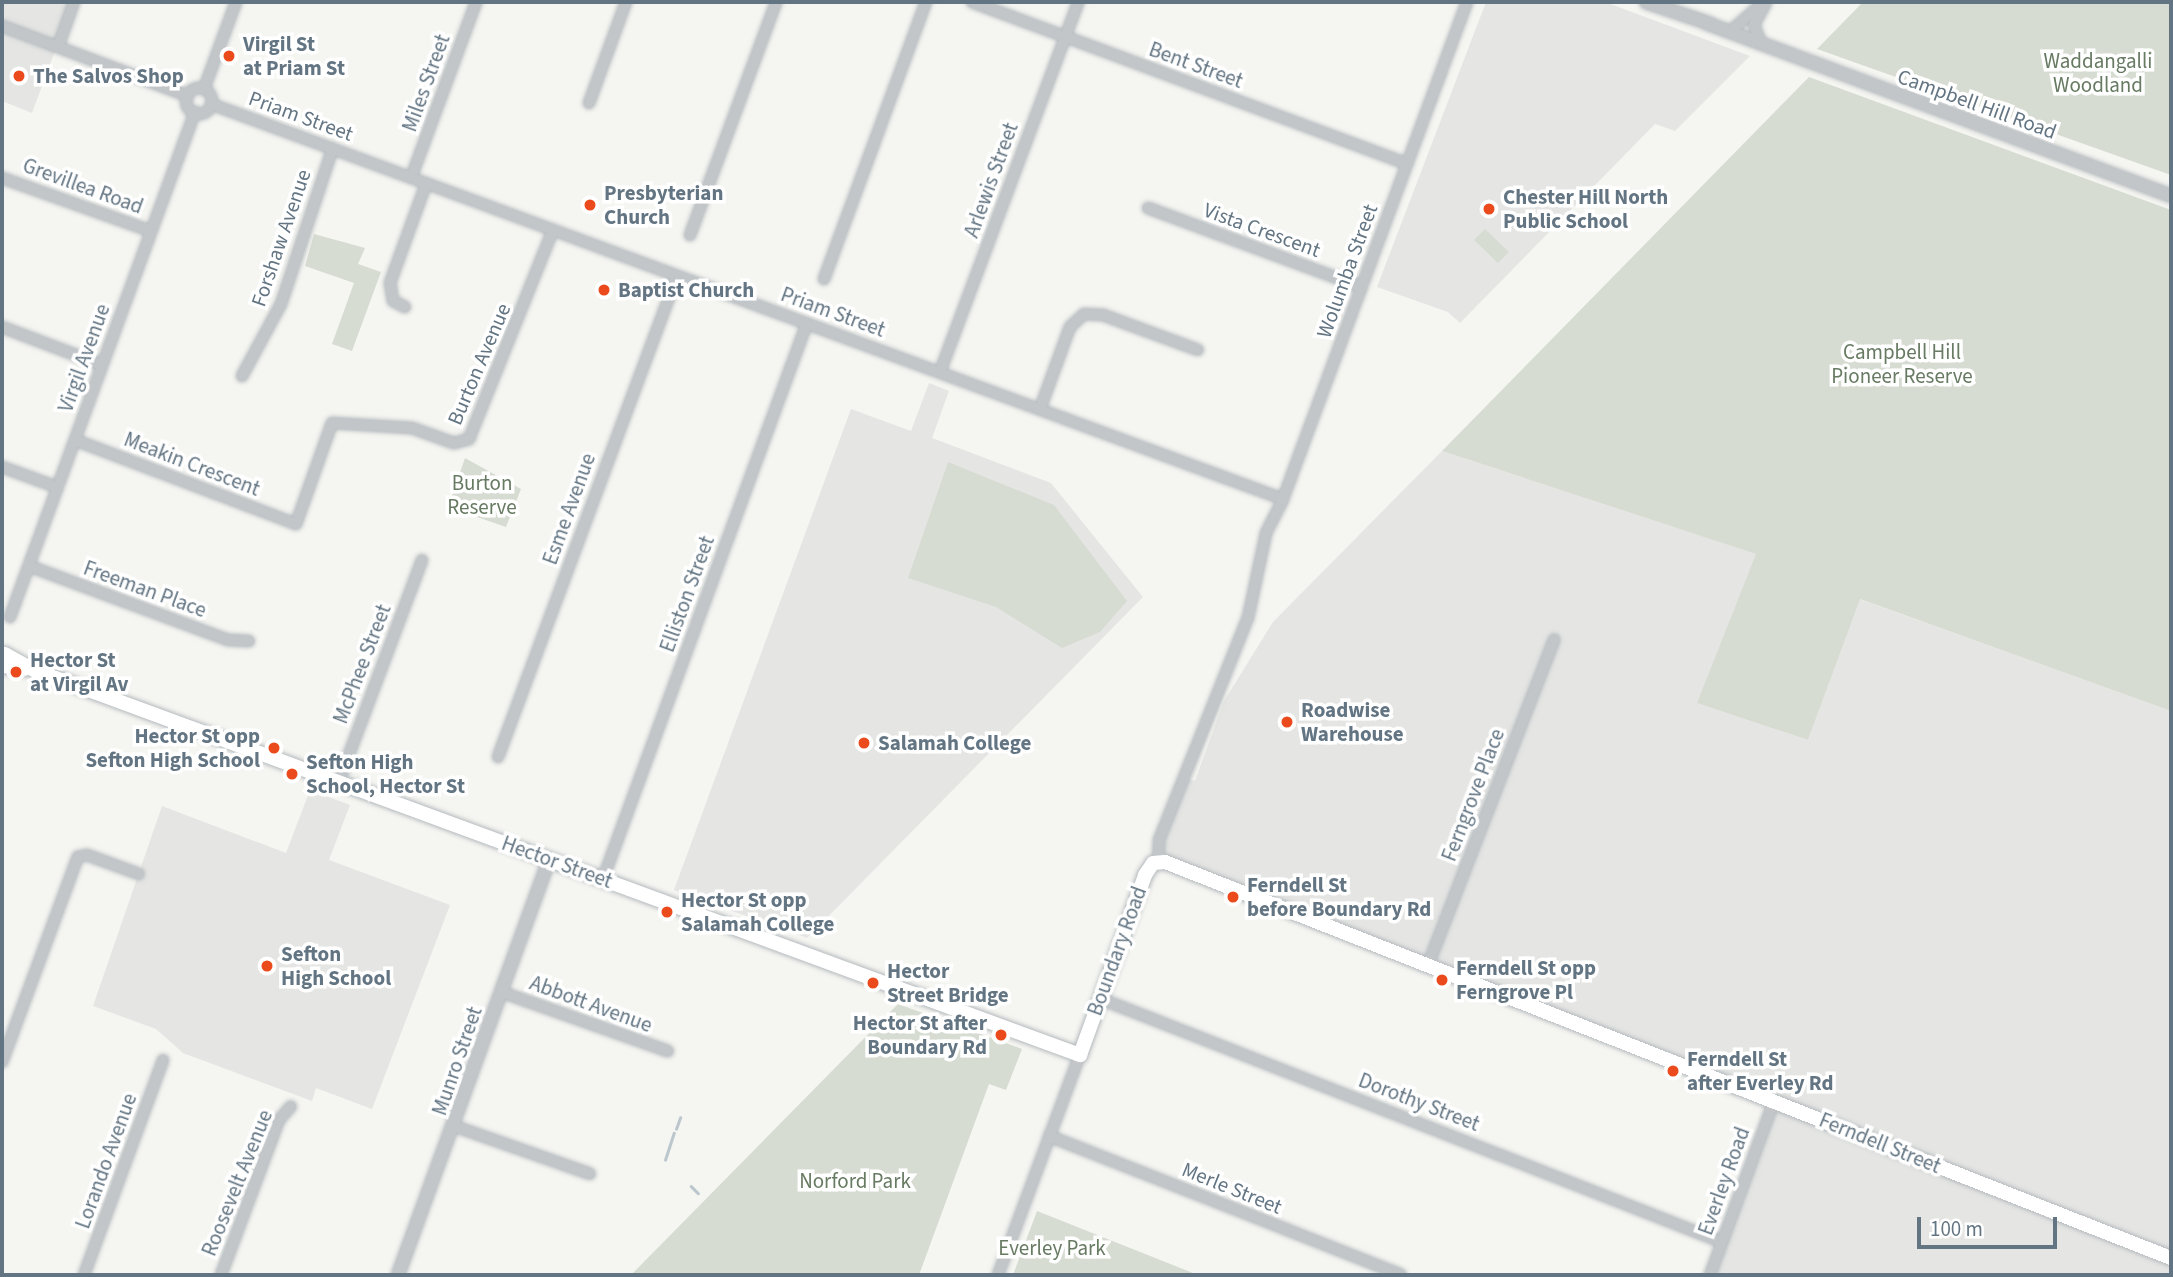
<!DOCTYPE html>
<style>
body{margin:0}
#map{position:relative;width:2173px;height:1277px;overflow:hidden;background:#f5f5f1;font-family:"Source Sans 3",sans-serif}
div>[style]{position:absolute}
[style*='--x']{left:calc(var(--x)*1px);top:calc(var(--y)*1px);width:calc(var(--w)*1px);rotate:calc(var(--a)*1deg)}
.built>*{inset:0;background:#e5e6e4}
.green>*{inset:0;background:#d6dcd2}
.stream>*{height:2.5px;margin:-1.25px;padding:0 1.25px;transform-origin:1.25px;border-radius:1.25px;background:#bbc7cc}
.roads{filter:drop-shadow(0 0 2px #b4babe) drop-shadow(0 0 2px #b4babe)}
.minor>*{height:10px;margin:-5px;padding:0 5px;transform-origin:5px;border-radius:5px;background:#c2c6c9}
.minor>.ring{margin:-5px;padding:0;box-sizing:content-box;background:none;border:10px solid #c2c6c9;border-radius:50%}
.tertiary>*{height:12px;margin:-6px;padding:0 6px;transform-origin:6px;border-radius:6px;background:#c2c6c9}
.secondary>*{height:14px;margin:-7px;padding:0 7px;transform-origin:7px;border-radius:7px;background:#fff}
.dots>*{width:19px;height:19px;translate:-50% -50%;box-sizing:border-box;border:4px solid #fff;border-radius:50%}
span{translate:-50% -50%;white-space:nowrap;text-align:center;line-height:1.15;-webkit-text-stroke:7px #fff;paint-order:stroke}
.poi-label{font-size:21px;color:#637583;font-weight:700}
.left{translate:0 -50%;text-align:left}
.right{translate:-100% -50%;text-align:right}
.park-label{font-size:21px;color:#677a62}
.street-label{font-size:21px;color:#637583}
.frame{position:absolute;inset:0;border:4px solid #637583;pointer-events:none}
.scale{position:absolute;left:1917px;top:1217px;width:140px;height:32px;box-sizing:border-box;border:4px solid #637583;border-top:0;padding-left:9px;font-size:21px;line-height:24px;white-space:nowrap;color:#637583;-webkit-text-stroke:5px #fff;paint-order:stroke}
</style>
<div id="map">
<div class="built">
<div style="clip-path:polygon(2px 2px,73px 2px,32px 113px,2px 101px)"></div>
<div style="clip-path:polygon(1486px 2px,1605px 2px,1750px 56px,1675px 131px,1655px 124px,1460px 323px,1448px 312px,1377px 287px)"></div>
<div style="clip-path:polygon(929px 383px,949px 391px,932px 438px,1051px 483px,1143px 597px,807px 938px,674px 890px,851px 409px,911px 431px)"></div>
<div style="clip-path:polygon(1442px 451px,1757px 554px,1698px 703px,1808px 740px,1859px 599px,2171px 711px,2171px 1275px,1710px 1275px,1774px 1101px,1158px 862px,1159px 840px,1182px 777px,1195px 781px,1224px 701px,1273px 622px)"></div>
<div style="clip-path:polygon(310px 790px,350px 805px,329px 860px,450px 905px,372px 1109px,316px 1088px,312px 1101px,183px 1053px,156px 1029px,93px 1006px,162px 806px,286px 853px)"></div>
</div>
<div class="green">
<div style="clip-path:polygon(1863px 2px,2171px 2px,2171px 175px,1817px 49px)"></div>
<div style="clip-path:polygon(1809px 77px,2171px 210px,2171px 711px,1860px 599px,1808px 740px,1697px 703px,1756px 554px,1442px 451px)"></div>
<div style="clip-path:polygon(1485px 229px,1509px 252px,1498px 263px,1474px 240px)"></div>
<div style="clip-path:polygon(314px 234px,365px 248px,358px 264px,381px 272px,352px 351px,332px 344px,354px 283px,305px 266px)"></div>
<div style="clip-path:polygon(465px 458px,521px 489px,506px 527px,448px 507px)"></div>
<div style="clip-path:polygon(948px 462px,1054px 505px,1127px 601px,1100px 632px,1062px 648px,996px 607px,908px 578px)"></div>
<div style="clip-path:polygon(898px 1004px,1022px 1049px,1006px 1090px,989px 1084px,919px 1275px,631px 1275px)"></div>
<div style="clip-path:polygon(1037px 1211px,1198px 1275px,1013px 1275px)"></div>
</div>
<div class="stream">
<div style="--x:676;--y:1129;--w:12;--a:-70"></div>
<div style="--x:665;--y:1160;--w:28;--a:-72"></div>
<div style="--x:691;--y:1186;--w:10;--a:45"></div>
</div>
<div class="roads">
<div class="minor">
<div style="--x:972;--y:2;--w:464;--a:20.4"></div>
<div style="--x:2;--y:26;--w:199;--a:20.6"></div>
<div style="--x:1733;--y:29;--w:38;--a:-41"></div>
<div style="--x:1760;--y:40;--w:16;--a:-112"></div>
<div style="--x:1754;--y:25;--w:26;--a:-62"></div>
<div style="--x:58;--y:47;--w:48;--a:-70.4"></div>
<div class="ring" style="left:186px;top:88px;width:16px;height:16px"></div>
<div style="--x:204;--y:89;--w:93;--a:-69.8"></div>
<div style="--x:589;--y:103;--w:108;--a:-69.9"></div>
<div style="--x:211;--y:104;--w:1142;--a:20.23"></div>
<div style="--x:2;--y:178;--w:158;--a:19.6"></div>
<div style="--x:411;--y:178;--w:188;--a:-69.7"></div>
<div style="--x:1148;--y:208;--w:227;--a:20.3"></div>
<div style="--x:690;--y:235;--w:248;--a:-69.7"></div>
<div style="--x:824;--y:279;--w:295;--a:-69.8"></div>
<div style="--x:405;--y:307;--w:13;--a:-153"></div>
<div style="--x:393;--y:301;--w:18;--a:-99"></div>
<div style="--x:390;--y:283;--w:105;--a:-70"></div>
<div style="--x:2;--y:327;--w:107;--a:20.8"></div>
<div style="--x:940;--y:372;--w:395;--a:-69.5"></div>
<div style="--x:242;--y:376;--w:82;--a:-61.6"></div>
<div style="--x:281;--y:304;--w:164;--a:-71.6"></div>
<div style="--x:1040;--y:409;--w:87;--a:-69.9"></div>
<div style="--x:1070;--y:327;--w:19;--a:-43"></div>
<div style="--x:1084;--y:314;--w:19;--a:3"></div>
<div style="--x:1103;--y:315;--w:101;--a:20.2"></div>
<div style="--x:75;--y:440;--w:236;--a:20.8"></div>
<div style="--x:296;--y:524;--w:107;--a:-70.4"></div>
<div style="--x:332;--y:423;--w:80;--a:3.6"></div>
<div style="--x:412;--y:428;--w:45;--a:19.7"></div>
<div style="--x:454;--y:443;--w:16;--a:-15"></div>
<div style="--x:469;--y:439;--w:225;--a:-68.1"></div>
<div style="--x:2;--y:467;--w:59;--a:20"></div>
<div style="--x:29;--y:566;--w:212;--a:20.4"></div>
<div style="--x:228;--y:640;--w:21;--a:3"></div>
<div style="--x:10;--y:617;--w:538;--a:-69.88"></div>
<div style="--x:498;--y:757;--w:513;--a:-69.59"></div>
<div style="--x:339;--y:781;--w:236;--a:-69.4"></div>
<div style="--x:1158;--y:862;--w:22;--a:-87"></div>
<div style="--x:1159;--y:840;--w:239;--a:-68.2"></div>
<div style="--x:1248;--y:618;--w:87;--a:-78"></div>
<div style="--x:1266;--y:533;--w:38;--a:-63"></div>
<div style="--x:1283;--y:499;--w:530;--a:-69.68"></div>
<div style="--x:603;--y:879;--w:592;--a:-69.85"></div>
<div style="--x:1428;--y:965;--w:349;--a:-68.8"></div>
<div style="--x:501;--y:992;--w:177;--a:19.5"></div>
<div style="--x:1101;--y:999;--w:667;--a:21.37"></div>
<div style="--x:2;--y:1062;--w:219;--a:-69.7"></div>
<div style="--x:78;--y:857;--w:9;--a:-13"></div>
<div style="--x:87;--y:855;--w:55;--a:20.1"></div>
<div style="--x:454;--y:1126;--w:144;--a:19.4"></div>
<div style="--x:1049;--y:1136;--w:378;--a:21.5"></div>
<div style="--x:84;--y:1275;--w:229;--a:-69.8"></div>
<div style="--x:221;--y:1275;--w:165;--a:-69.5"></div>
<div style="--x:279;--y:1120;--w:18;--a:-49"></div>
<div style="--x:998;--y:1275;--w:235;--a:-69.6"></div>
<div style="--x:1710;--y:1275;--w:185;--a:-69.8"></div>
</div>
<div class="tertiary">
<div style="--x:1646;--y:2;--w:69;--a:18.7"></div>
<div style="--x:1706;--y:23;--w:496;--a:20.4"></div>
<div style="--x:398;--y:1275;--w:442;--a:-70"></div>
</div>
<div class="secondary">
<div style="--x:5;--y:654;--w:33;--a:29"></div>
<div style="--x:34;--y:670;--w:1115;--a:20.21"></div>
<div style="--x:1080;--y:1055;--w:191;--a:-70.1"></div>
<div style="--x:1145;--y:875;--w:14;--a:-56"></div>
<div style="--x:1153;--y:863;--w:12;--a:-5"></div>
<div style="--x:1165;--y:862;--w:1081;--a:21.49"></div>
<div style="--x:2;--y:666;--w:23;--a:7"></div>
</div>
</div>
<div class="dots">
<div style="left:229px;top:56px;background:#ea4a1c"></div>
<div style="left:19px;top:76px;background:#ea4a1c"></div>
<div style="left:590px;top:205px;background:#ea4a1c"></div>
<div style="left:1489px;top:209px;background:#ea4a1c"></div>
<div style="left:604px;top:290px;background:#ea4a1c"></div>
<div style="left:16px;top:672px;background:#ea4a1c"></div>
<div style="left:1287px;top:722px;background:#ea4a1c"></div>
<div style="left:864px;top:743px;background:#ea4a1c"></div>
<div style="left:274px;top:748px;background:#ea4a1c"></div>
<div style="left:292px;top:774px;background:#ea4a1c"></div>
<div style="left:1233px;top:897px;background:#ea4a1c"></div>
<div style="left:667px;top:912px;background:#ea4a1c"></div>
<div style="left:267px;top:966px;background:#ea4a1c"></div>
<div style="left:1442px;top:980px;background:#ea4a1c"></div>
<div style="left:873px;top:983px;background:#ea4a1c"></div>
<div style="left:1001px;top:1035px;background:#ea4a1c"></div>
<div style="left:1673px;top:1071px;background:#ea4a1c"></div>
</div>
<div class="poi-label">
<span class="left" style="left:243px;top:56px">Virgil St<br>at Priam St</span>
<span class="left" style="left:33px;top:76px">The Salvos Shop</span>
<span class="left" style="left:604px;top:205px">Presbyterian<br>Church</span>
<span class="left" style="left:1503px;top:209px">Chester Hill North<br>Public School</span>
<span class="left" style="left:618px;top:290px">Baptist Church</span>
<span class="left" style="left:30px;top:672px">Hector St<br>at Virgil Av</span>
<span class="left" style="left:1301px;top:722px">Roadwise<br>Warehouse</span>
<span class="right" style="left:260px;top:748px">Hector St opp<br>Sefton High School</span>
<span class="left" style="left:878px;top:743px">Salamah College</span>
<span class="left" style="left:306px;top:774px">Sefton High<br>School, Hector St</span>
<span class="left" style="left:1247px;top:897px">Ferndell St<br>before Boundary Rd</span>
<span class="left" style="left:681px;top:912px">Hector St opp<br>Salamah College</span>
<span class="left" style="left:281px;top:966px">Sefton<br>High School</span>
<span class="left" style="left:1456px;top:980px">Ferndell St opp<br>Ferngrove Pl</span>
<span class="left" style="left:887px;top:983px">Hector<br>Street Bridge</span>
<span class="right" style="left:987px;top:1035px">Hector St after<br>Boundary Rd</span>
<span class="left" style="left:1687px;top:1071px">Ferndell St<br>after Everley Rd</span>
</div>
<div class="park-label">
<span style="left:2098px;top:73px">Waddangalli<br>Woodland</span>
<span style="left:1902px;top:364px">Campbell Hill<br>Pioneer Reserve</span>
<span style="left:482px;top:495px">Burton<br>Reserve</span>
<span style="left:855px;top:1181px">Norford Park</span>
<span style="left:1052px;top:1248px">Everley Park</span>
</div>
<div class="street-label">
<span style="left:1196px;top:65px;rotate:20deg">Bent Street</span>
<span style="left:426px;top:83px;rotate:-70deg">Miles Street</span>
<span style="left:1977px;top:104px;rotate:20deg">Campbell Hill Road</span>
<span style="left:301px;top:116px;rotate:20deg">Priam Street</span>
<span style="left:991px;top:180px;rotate:-70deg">Arlewis Street</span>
<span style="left:83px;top:186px;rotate:20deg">Grevillea Road</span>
<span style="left:1262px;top:230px;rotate:20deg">Vista Crescent</span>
<span style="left:281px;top:238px;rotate:-71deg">Forshaw Avenue</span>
<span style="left:1347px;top:271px;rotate:-70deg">Wolumba Street</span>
<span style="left:833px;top:312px;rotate:20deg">Priam Street</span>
<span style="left:84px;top:358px;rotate:-70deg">Virgil Avenue</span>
<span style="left:479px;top:364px;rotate:-67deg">Burton Avenue</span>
<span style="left:192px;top:464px;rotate:21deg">Meakin Crescent</span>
<span style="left:569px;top:509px;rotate:-70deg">Esme Avenue</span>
<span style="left:145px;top:589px;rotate:20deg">Freeman Place</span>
<span style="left:687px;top:594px;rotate:-70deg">Elliston Street</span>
<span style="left:362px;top:664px;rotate:-69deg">McPhee Street</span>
<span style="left:1473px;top:795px;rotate:-69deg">Ferngrove Place</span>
<span style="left:557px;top:862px;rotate:20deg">Hector Street</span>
<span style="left:1117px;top:951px;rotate:-70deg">Boundary Road</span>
<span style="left:591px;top:1004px;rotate:20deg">Abbott Avenue</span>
<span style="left:457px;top:1061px;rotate:-71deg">Munro Street</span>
<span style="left:1419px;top:1102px;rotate:21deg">Dorothy Street</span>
<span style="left:1880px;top:1143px;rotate:22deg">Ferndell Street</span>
<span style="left:106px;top:1161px;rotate:-70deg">Lorando Avenue</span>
<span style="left:1724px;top:1181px;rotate:-70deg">Everley Road</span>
<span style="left:237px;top:1183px;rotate:-68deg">Roosevelt Avenue</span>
<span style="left:1232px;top:1188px;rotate:22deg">Merle Street</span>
</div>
<div class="frame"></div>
<div class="scale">100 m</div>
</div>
